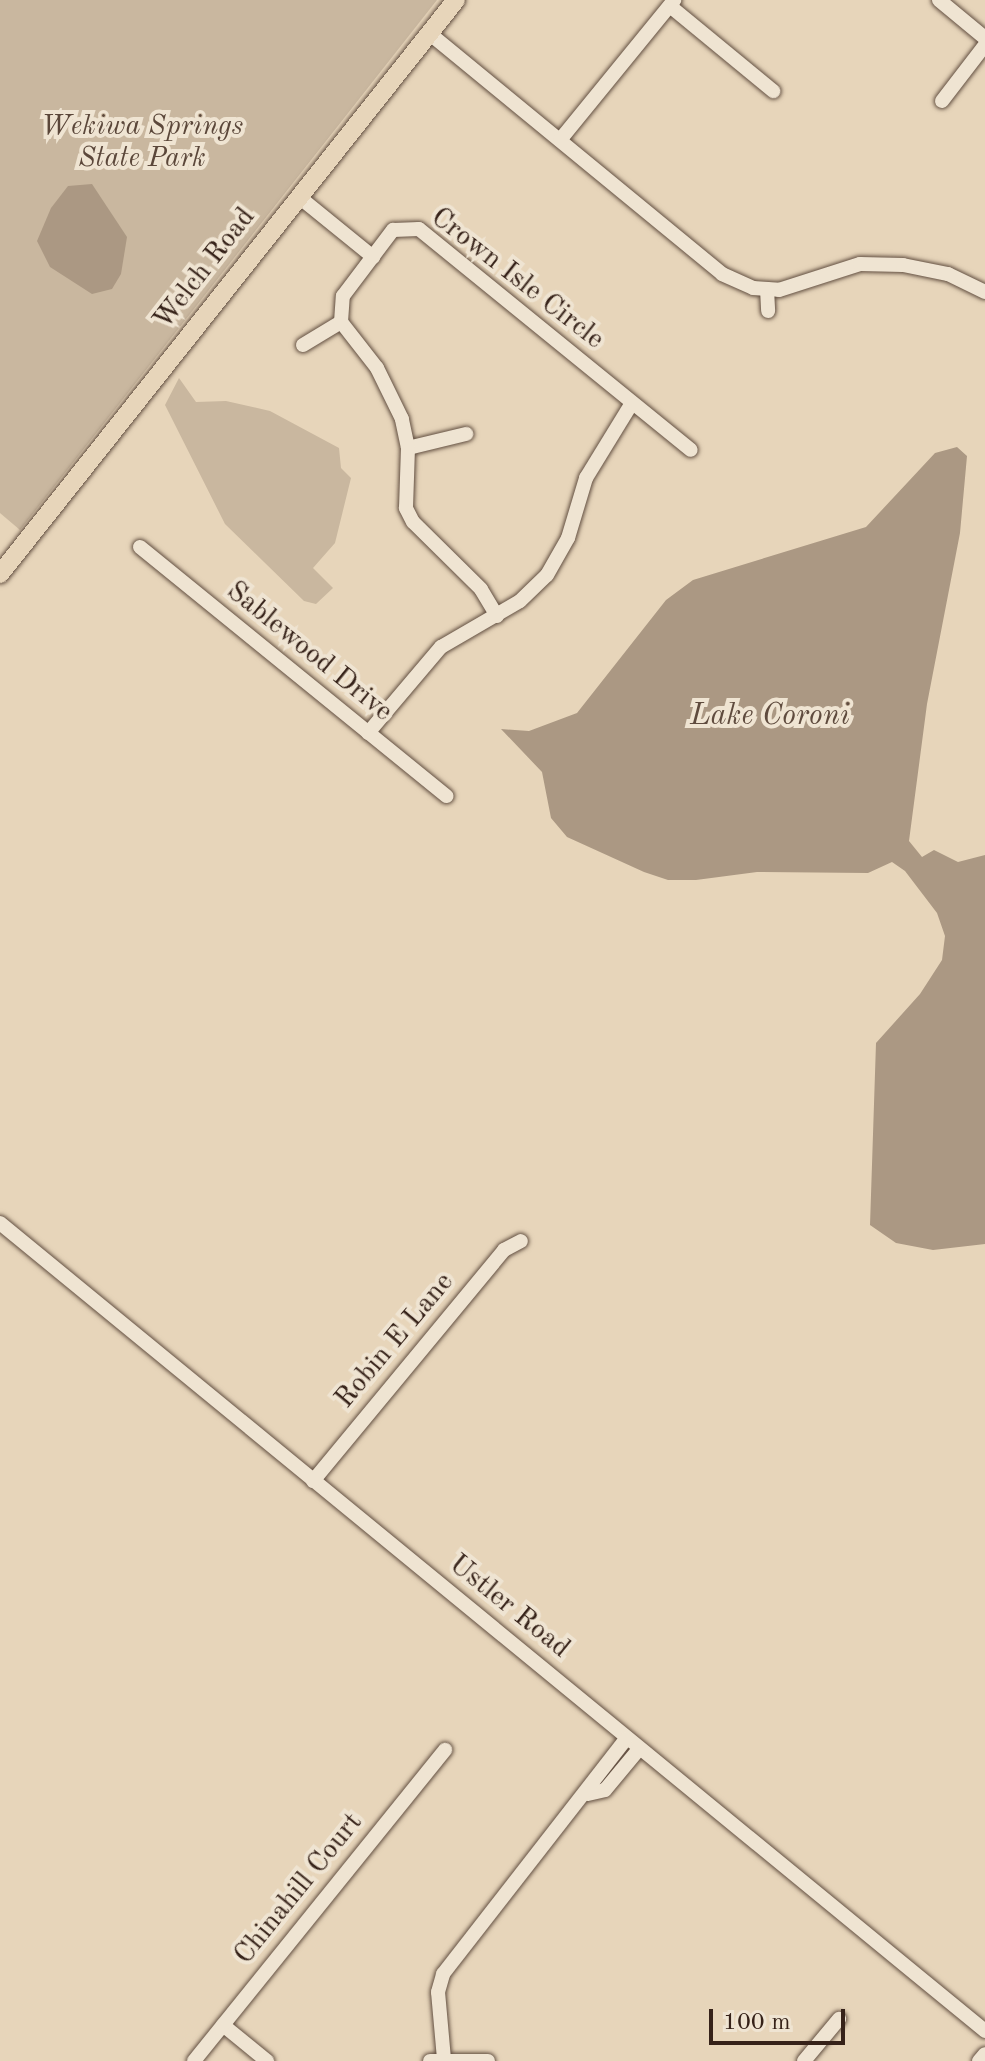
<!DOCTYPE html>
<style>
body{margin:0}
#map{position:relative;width:985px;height:2061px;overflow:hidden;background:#e7d5ba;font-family:"Old Standard TT",serif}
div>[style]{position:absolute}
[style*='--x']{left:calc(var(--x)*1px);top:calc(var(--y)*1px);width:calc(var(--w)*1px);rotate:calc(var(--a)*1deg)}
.green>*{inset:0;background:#c9b79f}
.water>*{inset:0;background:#ab9883}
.roads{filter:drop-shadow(0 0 2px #624f41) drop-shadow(0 0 2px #624f41)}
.minor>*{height:14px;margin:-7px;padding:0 7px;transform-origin:7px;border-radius:7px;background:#efe4d2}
.major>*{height:18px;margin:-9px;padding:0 9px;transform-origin:9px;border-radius:9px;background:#e7d5ba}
span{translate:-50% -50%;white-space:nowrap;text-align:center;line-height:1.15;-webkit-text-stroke:8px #efe4d2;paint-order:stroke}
.park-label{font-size:28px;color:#5b473a;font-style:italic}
.street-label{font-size:28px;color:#362219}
.water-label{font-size:30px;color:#5f4b3e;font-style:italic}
.scale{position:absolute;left:709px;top:2009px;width:136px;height:36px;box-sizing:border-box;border:4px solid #362219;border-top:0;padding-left:10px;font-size:24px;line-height:28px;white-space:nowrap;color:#362219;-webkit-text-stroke:6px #efe4d2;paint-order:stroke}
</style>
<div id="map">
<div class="green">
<div style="clip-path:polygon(0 0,437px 0,20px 530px,0 513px)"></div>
<div style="clip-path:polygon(179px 378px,196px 402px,226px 401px,270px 411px,339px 448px,341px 468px,351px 478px,335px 543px,313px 568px,333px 588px,316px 604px,304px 601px,225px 524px,165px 405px)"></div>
</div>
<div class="water">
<div style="clip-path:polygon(92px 184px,127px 237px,121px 274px,112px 289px,92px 294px,50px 267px,37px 241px,51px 208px,68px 186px)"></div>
<div style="clip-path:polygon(957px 447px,967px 456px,960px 533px,927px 704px,909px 841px,922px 857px,934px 850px,958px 862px,985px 855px,985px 1244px,933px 1250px,896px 1243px,870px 1225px,876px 1043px,920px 994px,942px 960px,945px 936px,937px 913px,905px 871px,892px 862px,868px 873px,757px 872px,696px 880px,668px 880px,644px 872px,567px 837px,551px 818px,542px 772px,501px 729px,529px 731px,577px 713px,666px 600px,693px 580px,866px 527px,935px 453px)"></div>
</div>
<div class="roads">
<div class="minor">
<div style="--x:939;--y:0;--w:60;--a:39.6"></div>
<div style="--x:670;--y:6;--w:134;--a:39.5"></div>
<div style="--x:429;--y:33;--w:379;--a:39.4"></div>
<div style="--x:722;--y:274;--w:34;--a:24"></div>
<div style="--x:753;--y:288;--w:26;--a:4"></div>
<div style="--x:779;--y:290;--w:85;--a:-17.8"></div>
<div style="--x:860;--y:264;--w:43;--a:1.3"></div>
<div style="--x:903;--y:265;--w:46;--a:11.3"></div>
<div style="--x:948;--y:274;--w:41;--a:25.9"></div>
<div style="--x:942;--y:101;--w:71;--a:-52.5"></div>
<div style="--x:560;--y:140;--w:181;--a:-50.8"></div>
<div style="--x:298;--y:196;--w:97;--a:39.1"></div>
<div style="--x:767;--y:289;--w:22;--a:87"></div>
<div style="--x:303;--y:345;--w:44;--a:-31.2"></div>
<div style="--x:408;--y:448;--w:60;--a:-13.6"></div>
<div style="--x:140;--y:547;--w:395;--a:39.1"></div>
<div style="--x:497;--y:616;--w:31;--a:-121"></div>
<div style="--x:481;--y:589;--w:95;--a:-135.4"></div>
<div style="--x:413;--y:522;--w:16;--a:-117"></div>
<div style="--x:406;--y:508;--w:60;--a:-88.1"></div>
<div style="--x:408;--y:448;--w:30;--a:-102"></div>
<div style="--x:402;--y:419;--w:57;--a:-116.1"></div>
<div style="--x:377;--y:368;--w:58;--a:-128"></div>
<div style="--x:341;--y:322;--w:26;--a:-86"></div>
<div style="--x:343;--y:296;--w:83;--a:-52.9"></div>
<div style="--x:393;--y:230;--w:26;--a:-2"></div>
<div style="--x:419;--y:229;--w:350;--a:39.1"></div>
<div style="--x:368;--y:733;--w:113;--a:-49.7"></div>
<div style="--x:441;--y:647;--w:91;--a:-30.2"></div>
<div style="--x:520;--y:601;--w:37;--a:-44"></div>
<div style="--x:547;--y:575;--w:43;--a:-60.4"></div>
<div style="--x:568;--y:538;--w:63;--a:-73.3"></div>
<div style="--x:586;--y:478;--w:88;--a:-58.5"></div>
<div style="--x:0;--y:1223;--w:1274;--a:39.36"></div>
<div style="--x:313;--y:1481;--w:300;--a:-50.4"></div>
<div style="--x:504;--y:1250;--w:19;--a:-28"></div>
<div style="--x:588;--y:1794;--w:17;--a:-13"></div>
<div style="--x:605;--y:1790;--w:53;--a:-50.3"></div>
<div style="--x:223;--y:2025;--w:57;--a:39.3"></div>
<div style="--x:444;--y:2059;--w:67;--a:-95.1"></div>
<div style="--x:438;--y:1992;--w:19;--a:-74"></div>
<div style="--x:443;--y:1974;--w:298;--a:-52.1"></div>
<div style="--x:194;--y:2061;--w:400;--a:-51.1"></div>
<div style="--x:430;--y:2061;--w:58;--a:0"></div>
<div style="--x:804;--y:2061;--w:55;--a:-50.2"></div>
<div style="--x:979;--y:2061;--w:9;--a:-49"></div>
</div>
<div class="major">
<div style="--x:0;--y:574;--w:733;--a:-51.54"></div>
</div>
</div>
<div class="park-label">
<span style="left:142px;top:143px">Wekiwa Springs<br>State Park</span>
</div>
<div class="street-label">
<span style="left:205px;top:269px;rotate:-52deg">Welch Road</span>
<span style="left:517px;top:279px;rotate:38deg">Crown Isle Circle</span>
<span style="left:309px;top:652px;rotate:39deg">Sablewood Drive</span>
<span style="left:395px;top:1341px;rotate:-50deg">Robin E Lane</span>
<span style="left:509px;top:1607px;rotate:39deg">Ustler Road</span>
<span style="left:299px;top:1889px;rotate:-51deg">Chinahill Court</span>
</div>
<div class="water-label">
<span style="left:770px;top:716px">Lake Coroni</span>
</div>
<div class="scale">100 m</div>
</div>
